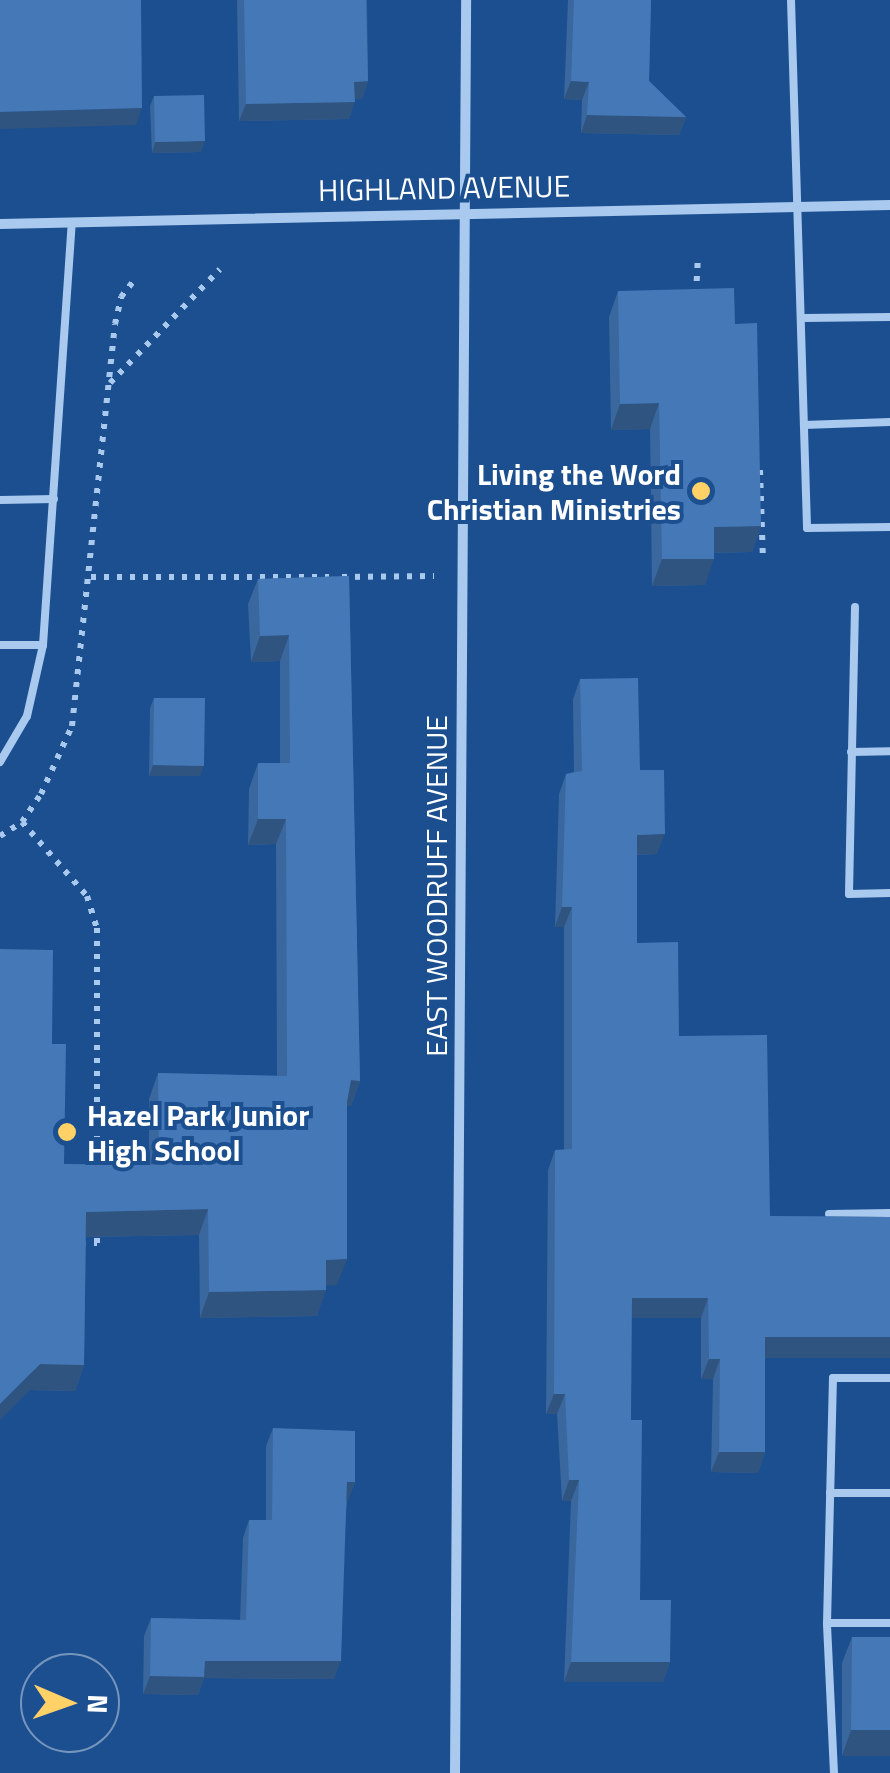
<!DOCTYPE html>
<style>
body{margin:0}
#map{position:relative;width:890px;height:1773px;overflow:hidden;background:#1b4f8f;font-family:"Titillium Web",sans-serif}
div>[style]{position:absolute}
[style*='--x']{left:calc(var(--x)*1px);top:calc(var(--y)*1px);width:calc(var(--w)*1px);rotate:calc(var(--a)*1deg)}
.path>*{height:6px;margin-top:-3px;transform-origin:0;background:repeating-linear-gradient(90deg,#a9c9ee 0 5px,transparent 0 13px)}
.lane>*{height:8px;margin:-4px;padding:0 4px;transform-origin:4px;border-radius:4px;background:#a9c9ee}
.street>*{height:10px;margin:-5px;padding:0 5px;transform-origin:5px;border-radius:5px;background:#a9c9ee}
.wall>*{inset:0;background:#3a679d}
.shaded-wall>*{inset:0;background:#305480}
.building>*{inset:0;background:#4478b7}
.dots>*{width:28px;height:28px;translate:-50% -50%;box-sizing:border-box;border:5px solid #1b4f8f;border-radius:50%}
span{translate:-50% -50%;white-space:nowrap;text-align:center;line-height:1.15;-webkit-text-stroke:8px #1b4f8f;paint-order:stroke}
.street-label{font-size:30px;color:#fff}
.poi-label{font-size:30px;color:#fff;font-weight:700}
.right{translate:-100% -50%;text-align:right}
.left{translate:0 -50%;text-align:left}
.north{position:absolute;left:20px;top:1653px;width:100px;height:100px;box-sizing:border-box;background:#1b4f8f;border:2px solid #7695bc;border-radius:50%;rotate:92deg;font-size:28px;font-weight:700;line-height:40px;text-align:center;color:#fff}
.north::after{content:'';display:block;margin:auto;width:35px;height:45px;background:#ffd166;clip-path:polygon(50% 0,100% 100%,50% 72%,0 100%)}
</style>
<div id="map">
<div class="path">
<div style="--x:696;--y:294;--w:38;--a:-87"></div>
<div style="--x:110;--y:383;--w:158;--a:-46"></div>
<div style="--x:760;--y:470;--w:89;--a:88.1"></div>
<div style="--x:91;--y:577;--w:238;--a:0"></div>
<div style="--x:342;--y:577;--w:92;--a:-0.6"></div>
<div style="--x:22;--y:822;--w:98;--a:48.7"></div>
<div style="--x:87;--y:896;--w:34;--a:73"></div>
<div style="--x:97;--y:928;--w:241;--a:90"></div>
<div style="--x:0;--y:836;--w:26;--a:-32"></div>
<div style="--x:22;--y:822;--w:34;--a:-56"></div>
<div style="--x:41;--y:794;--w:75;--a:-65.5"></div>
<div style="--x:72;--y:726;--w:404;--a:-83.9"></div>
<div style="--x:115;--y:324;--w:28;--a:-77"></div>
<div style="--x:121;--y:297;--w:24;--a:-52"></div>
<div style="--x:81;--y:1243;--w:16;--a:0"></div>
<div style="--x:97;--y:1243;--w:11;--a:-90"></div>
</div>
<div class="lane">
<div style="--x:791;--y:0;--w:528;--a:88.26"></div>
<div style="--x:807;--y:528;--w:83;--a:-0.7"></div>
<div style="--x:803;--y:318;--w:87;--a:-0.7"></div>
<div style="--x:804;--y:425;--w:86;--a:-2"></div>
<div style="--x:0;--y:500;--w:54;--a:-1.1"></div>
<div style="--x:855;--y:607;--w:287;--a:91.2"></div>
<div style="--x:849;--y:894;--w:41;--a:-1.4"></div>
<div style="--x:0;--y:645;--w:43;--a:0"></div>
<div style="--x:851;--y:752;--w:39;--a:-1"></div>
<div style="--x:0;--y:762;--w:53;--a:-59.6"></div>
<div style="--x:27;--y:716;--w:73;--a:-77.3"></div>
<div style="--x:43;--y:645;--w:423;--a:-86.1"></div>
<div style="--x:829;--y:1214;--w:61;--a:-0.9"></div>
<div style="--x:830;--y:1493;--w:60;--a:0"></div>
<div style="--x:827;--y:1623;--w:63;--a:0"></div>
<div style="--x:834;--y:1773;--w:150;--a:-92.7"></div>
<div style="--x:827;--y:1623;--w:245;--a:-88.6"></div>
<div style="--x:833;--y:1378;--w:57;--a:0"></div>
</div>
<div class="street">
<div style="--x:0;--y:224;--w:890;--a:-1.22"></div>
<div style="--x:455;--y:1773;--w:1773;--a:-89.64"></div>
</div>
<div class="wall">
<div style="clip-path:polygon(237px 0,367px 0,368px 81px,362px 99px,355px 99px,349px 119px,239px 121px)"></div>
<div style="clip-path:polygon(568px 0,651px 0,649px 81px,686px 117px,679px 135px,581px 133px,582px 100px,564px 99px)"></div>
<div style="clip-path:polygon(154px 96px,201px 152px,152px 153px,150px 106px)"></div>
<div style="clip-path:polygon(618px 291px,735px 324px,761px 526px,752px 552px,714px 553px,705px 585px,652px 586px,650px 429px,611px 430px,609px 317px)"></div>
<div style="clip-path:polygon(349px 576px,360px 1081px,351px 1106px,347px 1106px,337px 1285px,326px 1285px,317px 1316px,200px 1318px,199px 1235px,86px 1237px,84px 1365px,75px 1391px,30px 1390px,52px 1044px,64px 1164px,149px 1165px,149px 1099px,158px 1073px,277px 1076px,276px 844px,248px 845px,249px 789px,258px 763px,280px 763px,280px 661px,251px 662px,248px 604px,258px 579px)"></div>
<div style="clip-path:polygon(580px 679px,640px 770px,657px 854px,637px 855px,637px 943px,679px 1036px,770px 1216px,890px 1217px,890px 1358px,765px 1358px,765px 1452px,758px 1473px,711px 1472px,713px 1379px,701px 1379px,701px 1318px,631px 1318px,631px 1420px,640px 1600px,670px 1662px,663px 1682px,564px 1682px,571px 1501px,562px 1501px,557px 1414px,546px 1414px,548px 1170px,555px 1150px,564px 1150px,564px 927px,555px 927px,559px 794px,566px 774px,574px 772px,573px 699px)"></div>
<div style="clip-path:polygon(154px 698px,200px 776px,149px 776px,150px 708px)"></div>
<div style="clip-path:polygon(273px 1428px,355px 1482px,348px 1500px,347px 1500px,334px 1679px,204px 1678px,198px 1695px,143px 1694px,144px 1636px,151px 1618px,240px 1620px,243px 1538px,249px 1520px,266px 1520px,266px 1446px)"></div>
<div style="clip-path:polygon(852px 1637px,890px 1637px,842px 1756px,842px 1663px)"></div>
</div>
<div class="shaded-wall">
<div style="clip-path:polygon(368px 81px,362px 99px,348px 99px,354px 82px)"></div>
<div style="clip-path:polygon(571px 81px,589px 82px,582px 100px,564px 99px)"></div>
<div style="clip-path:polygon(355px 102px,349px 119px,239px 121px,246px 104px)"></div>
<div style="clip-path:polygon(142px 108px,136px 125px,0 129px,0 112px)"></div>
<div style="clip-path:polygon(587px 115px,686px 117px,679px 135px,581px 133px)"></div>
<div style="clip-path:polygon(205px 141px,201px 152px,152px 153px,155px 142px)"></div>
<div style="clip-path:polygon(659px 403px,650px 429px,611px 430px,620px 404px)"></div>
<div style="clip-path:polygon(761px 526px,752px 552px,704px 553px,714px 527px)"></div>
<div style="clip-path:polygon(662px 559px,714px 559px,705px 585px,652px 586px)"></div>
<div style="clip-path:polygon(289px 635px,280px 661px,251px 662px,260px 636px)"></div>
<div style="clip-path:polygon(153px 765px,204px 766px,200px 776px,149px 776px)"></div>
<div style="clip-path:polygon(258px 819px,286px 819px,276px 844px,248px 845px)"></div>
<div style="clip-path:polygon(665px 834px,657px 854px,629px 855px,637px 835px)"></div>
<div style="clip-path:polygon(562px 907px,572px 907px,564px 927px,555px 927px)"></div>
<div style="clip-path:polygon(351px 1080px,360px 1081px,351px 1106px,342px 1106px)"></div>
<div style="clip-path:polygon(208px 1209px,199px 1235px,77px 1237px,86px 1212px)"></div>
<div style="clip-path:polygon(347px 1259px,337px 1285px,316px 1286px,326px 1260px)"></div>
<div style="clip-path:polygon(326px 1290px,317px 1316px,200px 1318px,209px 1292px)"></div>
<div style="clip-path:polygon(632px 1298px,708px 1298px,701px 1318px,624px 1318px)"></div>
<div style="clip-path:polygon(765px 1337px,890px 1337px,890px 1358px,757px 1358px)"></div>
<div style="clip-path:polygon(709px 1359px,720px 1359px,713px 1379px,701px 1379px)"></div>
<div style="clip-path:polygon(40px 1364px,84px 1365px,75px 1391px,30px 1390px,0 1420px,0 1404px)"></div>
<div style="clip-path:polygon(554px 1394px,565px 1394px,557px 1414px,546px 1414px)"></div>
<div style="clip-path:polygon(719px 1452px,765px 1452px,758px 1473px,711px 1472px)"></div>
<div style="clip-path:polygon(569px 1480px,579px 1480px,571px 1501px,562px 1501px)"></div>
<div style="clip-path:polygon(347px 1482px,355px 1482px,348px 1500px,341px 1500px)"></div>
<div style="clip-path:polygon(205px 1661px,341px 1661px,334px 1679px,204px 1678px,198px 1695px,143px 1694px,150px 1676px)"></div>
<div style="clip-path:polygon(571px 1662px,670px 1662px,663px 1682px,564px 1682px)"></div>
<div style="clip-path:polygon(851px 1730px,890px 1730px,890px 1756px,842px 1756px)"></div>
</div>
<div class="building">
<div style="clip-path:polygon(0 0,141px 0,142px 108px,0 112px)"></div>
<div style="clip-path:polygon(244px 0,366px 0,368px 81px,354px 82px,355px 102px,246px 104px)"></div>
<div style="clip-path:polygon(574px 0,651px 0,649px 81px,686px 117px,587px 115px,589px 82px,571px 81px)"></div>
<div style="clip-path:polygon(204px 95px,205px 141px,155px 142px,154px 96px)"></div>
<div style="clip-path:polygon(734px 288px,735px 324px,757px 323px,761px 526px,714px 527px,714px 559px,662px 559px,659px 403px,620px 404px,618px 291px)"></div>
<div style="clip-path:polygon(349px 576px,360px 1081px,351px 1080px,347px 1102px,347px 1259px,326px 1260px,326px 1290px,209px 1292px,208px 1209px,86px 1212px,84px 1365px,40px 1364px,0 1404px,0 949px,53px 950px,52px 1044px,66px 1044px,64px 1164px,159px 1165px,158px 1073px,287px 1076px,286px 819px,258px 819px,258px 763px,290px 763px,289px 635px,260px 636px,258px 579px)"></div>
<div style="clip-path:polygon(638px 678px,640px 770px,664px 770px,665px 834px,637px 835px,637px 943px,678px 942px,679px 1036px,767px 1035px,770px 1216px,890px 1217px,890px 1337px,765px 1337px,765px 1452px,719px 1452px,720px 1359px,709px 1359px,708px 1298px,632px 1298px,631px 1420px,642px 1420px,640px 1600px,671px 1600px,670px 1662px,571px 1662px,579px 1480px,569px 1480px,565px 1394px,554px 1394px,555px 1150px,572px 1149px,572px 907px,562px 907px,566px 774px,582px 771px,580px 679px)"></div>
<div style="clip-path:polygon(154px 698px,205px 698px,204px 766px,153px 765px)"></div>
<div style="clip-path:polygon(273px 1428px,355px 1431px,355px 1482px,347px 1482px,341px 1661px,205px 1661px,204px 1677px,150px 1676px,151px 1618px,246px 1620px,249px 1520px,272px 1520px)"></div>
<div style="clip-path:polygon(852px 1637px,890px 1637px,890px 1730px,851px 1730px)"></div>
</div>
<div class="dots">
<div style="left:701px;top:491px;background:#ffd166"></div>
<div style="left:67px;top:1132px;background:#ffd166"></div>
</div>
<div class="street-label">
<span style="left:444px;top:188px;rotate:-1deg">HIGHLAND AVENUE</span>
<span style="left:436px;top:886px;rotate:-90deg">EAST WOODRUFF AVENUE</span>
</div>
<div class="poi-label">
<span class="right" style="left:681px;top:491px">Living the Word<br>Christian Ministries</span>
<span class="left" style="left:87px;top:1132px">Hazel Park Junior<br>High School</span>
</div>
<div class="north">N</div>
</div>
